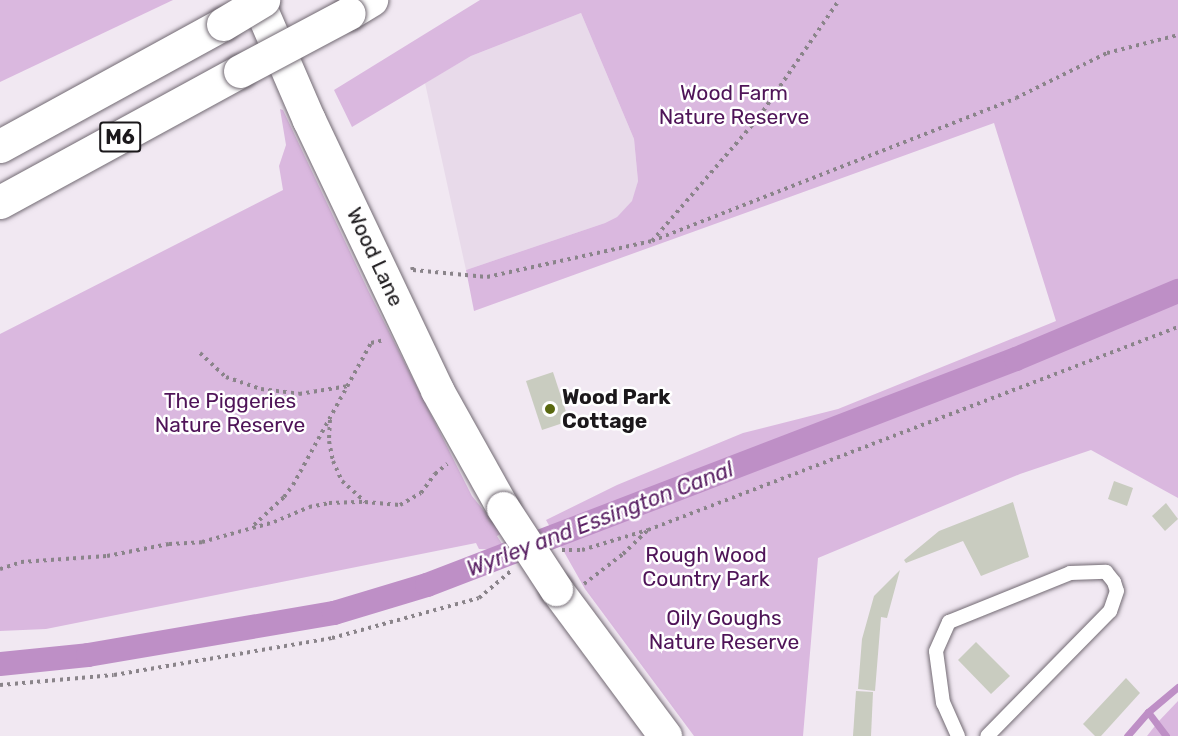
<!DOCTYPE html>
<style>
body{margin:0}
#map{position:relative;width:1178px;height:736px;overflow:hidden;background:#f1e8f2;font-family:Rubik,sans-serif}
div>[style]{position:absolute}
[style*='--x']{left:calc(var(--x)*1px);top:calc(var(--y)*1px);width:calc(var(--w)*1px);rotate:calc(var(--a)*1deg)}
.built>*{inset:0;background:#e8daea}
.green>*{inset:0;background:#dab8df}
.stream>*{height:7px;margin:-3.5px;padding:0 3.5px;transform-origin:3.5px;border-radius:3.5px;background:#be8fc6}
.canal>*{height:24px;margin:-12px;padding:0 12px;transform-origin:12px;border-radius:12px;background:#be8fc6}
.building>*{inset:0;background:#c9ccc0}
.path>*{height:4px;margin-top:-2px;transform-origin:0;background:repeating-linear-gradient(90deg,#8a848a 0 3px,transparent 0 7.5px)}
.roads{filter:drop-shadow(0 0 2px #726a73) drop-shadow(0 0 2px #726a73)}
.service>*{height:14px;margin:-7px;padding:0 7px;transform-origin:7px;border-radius:7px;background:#fff}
.tertiary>*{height:33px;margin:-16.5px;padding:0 16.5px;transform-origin:16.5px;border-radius:16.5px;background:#fff}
.motorway>*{height:33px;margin:-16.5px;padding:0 16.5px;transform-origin:16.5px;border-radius:16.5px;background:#fff}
.bridges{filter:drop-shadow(0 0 2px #726a73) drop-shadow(0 0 2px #726a73)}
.tertiary-bridge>*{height:33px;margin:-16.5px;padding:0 16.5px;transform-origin:16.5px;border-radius:16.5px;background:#fff}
.motorway-bridge>*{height:33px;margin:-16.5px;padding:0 16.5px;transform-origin:16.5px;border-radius:16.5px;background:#fff}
.dots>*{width:16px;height:16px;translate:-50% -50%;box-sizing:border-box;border:3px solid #fff;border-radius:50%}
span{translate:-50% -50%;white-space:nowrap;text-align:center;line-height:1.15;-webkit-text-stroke:5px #fff;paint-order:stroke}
.shield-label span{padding:2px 4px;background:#fff;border:2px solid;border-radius:4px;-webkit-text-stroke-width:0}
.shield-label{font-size:20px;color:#1b181b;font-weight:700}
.park-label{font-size:21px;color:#4f1458}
.street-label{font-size:21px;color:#1b181b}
.poi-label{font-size:21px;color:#1b181b;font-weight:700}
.left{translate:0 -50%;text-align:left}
.water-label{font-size:22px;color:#5b2265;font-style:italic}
</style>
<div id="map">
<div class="built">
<div style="clip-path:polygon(581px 13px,634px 139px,638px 181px,633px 201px,617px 217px,605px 223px,466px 270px,425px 83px,471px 56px)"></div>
</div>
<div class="green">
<div style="clip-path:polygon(0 0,173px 0,0 82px)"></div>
<div style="clip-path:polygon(480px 0,1178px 0,1178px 498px,1091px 450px,1020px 474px,818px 558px,803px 736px,694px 736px,585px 589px,546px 520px,617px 485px,743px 433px,838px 409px,1056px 321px,994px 123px,474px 311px,466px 270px,605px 223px,617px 217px,632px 201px,638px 181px,634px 139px,581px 13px,471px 56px,352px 127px,334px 90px)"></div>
<div style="clip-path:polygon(280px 109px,283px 110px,369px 292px,472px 496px,502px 533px,497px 536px,506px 550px,479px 549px,476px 543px,46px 629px,0 631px,0 334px,283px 190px,279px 166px,286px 145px)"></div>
<div style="clip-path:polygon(1178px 701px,1178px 736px,1147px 736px,1158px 722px)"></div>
</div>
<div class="stream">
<div style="--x:1148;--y:712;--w:30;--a:53"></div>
<div style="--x:1127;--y:736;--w:32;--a:-49"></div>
<div style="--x:1148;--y:712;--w:39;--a:-40"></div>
</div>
<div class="canal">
<div style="--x:0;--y:664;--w:88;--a:-5.8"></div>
<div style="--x:88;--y:655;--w:250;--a:-9.7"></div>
<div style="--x:334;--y:613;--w:97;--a:-16.8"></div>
<div style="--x:427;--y:585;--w:631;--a:-20.99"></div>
<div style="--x:1016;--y:359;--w:176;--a:-22.8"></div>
</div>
<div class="building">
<div style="clip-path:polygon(553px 372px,569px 421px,542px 430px,526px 381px)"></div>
<div style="clip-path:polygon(1114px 481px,1133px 488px,1127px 506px,1108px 499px)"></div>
<div style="clip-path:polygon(1013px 502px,1029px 557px,981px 576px,963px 541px,906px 563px,904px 560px,939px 531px)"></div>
<div style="clip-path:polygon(1166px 503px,1178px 519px,1165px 531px,1152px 516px)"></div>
<div style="clip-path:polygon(900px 570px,887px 618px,881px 617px,875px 691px,858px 689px,862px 639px,874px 596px)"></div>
<div style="clip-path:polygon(976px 642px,1010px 676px,991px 694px,958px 660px)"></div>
<div style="clip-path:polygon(1126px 678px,1140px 693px,1101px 736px,1095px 736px,1083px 724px)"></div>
<div style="clip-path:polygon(856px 691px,873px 692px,871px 736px,853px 736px)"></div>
</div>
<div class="path">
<div style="--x:652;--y:241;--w:391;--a:-21.4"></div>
<div style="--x:1016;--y:98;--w:102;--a:-26.3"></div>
<div style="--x:1107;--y:53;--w:73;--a:-14.2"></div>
<div style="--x:412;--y:267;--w:3;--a:72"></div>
<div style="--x:413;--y:270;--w:74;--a:5.4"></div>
<div style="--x:487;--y:277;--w:169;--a:-12.3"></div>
<div style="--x:652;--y:241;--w:164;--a:-49.2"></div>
<div style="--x:759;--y:117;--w:142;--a:-55.6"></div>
<div style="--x:200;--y:353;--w:35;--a:43"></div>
<div style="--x:226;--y:377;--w:37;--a:19"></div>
<div style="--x:261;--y:389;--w:38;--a:7"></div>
<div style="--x:299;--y:394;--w:50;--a:-9.3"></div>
<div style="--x:330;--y:420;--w:21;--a:93"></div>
<div style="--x:329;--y:441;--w:20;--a:79"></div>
<div style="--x:333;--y:461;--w:22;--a:66"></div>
<div style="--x:342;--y:481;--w:31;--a:42"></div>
<div style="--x:254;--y:525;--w:41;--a:-43"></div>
<div style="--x:284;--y:497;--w:15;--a:-53"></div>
<div style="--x:293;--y:485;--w:162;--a:-61.2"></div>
<div style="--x:371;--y:343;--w:13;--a:-13"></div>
<div style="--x:562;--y:550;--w:20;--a:0"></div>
<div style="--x:582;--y:550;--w:69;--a:-16.9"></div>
<div style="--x:648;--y:530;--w:568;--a:-20.96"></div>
<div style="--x:0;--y:569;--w:22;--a:-18"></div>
<div style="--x:21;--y:562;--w:86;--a:-4"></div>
<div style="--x:107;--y:556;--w:63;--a:-11"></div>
<div style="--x:169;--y:544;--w:33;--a:-3"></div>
<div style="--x:202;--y:542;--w:75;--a:-15.5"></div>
<div style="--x:274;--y:522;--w:38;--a:-23"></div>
<div style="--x:309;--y:507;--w:20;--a:-11"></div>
<div style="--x:329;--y:503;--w:36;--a:-2"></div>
<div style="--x:365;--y:502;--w:35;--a:5"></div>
<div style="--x:400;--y:505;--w:24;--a:-30"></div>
<div style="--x:421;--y:493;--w:24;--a:-54"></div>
<div style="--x:435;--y:474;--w:16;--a:-40"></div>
<div style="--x:584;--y:584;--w:49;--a:-37.6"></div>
<div style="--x:623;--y:554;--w:33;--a:-44"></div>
<div style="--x:0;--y:685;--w:114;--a:-5"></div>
<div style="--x:114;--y:675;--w:221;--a:-9.6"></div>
<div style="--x:332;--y:638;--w:152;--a:-15.2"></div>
<div style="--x:479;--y:598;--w:42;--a:-40.2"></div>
</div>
<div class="roads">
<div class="service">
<div style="--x:958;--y:736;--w:36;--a:-114"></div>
<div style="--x:943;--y:703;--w:52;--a:-97.7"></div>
<div style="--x:936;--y:651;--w:32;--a:-66"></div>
<div style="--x:949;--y:622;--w:131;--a:-22"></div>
<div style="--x:1070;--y:573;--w:36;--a:-2"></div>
<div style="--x:1106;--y:572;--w:13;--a:51"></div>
<div style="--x:1114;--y:582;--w:9;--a:72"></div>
<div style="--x:1117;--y:591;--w:21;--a:109"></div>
<div style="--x:1110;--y:611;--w:175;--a:134.5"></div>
</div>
<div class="tertiary">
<div style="--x:257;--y:0;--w:131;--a:66.6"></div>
<div style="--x:309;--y:120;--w:299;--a:64.6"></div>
<div style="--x:437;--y:390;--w:135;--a:60.8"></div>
<div style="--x:556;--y:589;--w:183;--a:53.4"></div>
</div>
<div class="motorway">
<div style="--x:349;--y:13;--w:26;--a:-31"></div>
<div style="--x:0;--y:146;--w:254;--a:-28.7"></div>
<div style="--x:0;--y:202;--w:273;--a:-28.6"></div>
</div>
</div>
<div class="bridges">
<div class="tertiary-bridge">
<div style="--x:503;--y:508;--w:97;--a:56.8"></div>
</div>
<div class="motorway-bridge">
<div style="--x:223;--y:24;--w:47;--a:-31"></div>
<div style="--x:240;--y:71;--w:123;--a:-28"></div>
</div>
</div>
<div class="dots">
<div style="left:550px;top:409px;background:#596810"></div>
</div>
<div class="shield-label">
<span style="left:120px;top:137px">M6</span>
</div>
<div class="park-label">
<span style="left:734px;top:105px">Wood Farm<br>Nature Reserve</span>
<span style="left:230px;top:413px">The Piggeries<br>Nature Reserve</span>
<span style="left:706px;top:567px">Rough Wood<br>Country Park</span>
<span style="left:724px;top:630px">Oily Goughs<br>Nature Reserve</span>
</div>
<div class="street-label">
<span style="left:375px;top:257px;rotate:65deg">Wood Lane</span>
</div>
<div class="poi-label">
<span class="left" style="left:562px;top:409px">Wood Park<br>Cottage</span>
</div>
<div class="water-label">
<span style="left:600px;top:519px;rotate:-21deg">Wyrley and Essington Canal</span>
</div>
</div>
